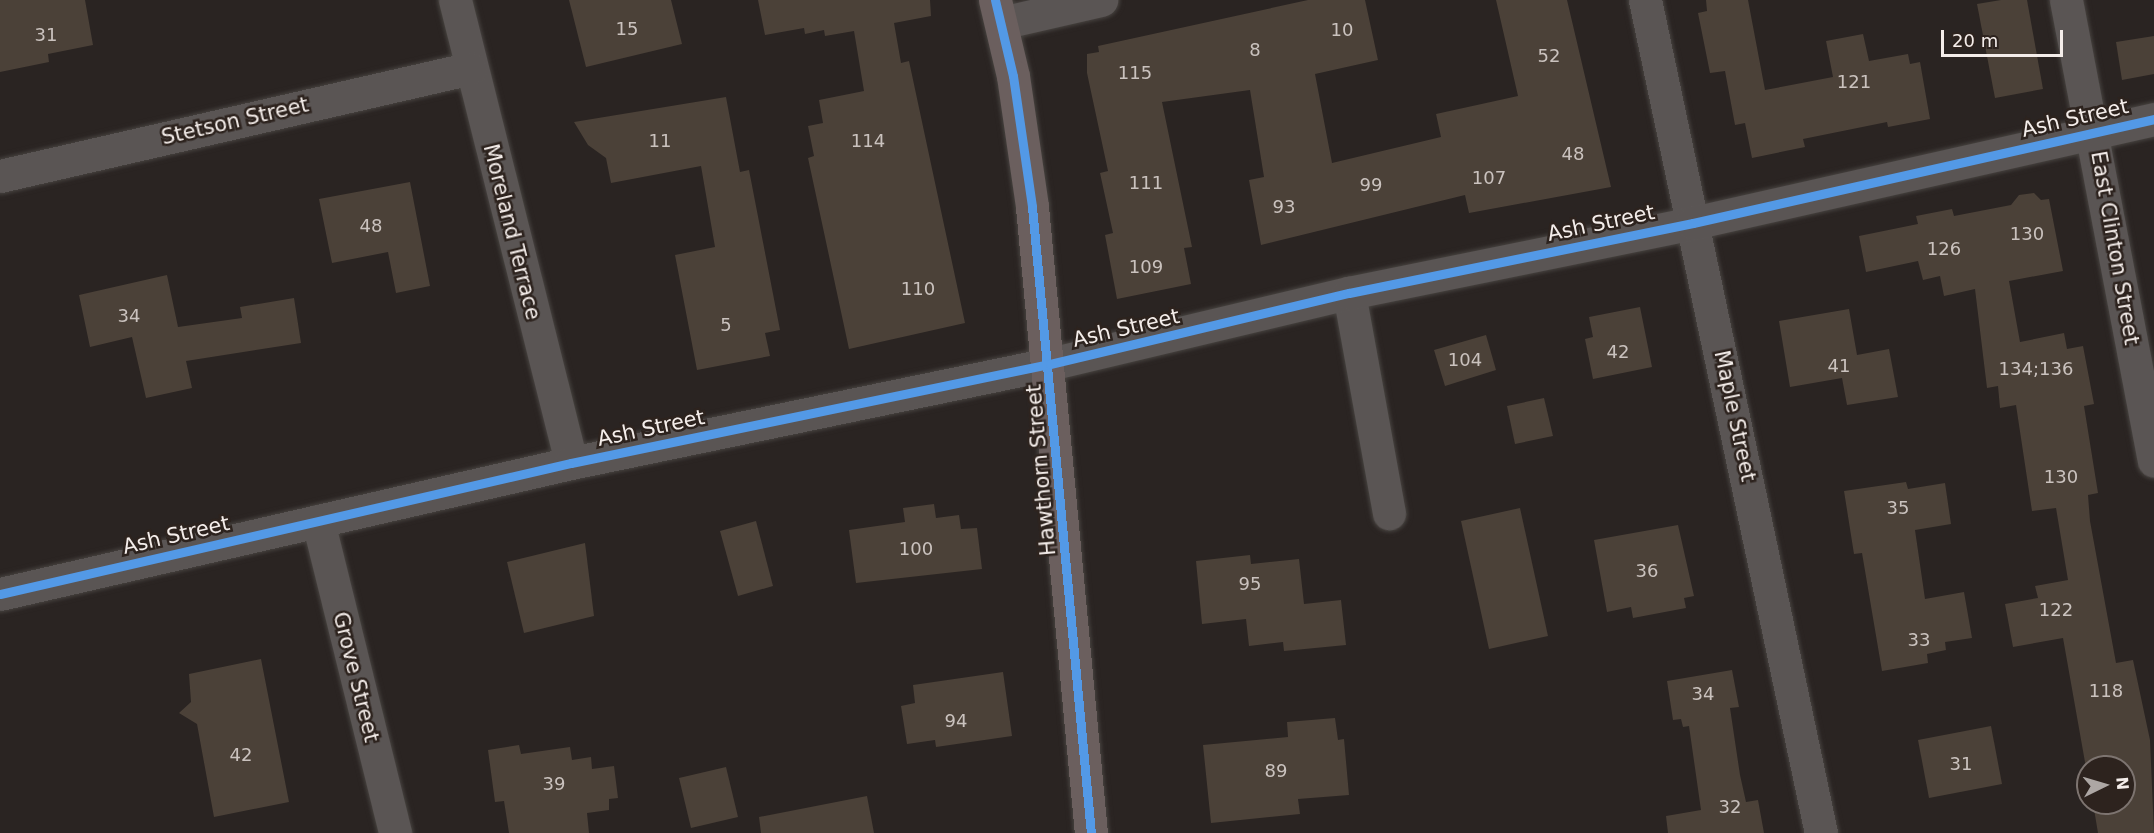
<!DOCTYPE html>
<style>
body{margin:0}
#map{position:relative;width:2154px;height:833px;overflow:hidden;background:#2a2422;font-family:"DejaVu Sans",sans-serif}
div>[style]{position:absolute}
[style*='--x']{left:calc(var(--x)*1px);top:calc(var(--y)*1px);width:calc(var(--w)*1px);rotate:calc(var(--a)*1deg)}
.building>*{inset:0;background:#4b4138}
.roads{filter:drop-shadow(0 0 2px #474340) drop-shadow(0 0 2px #474340)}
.minor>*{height:33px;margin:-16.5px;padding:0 16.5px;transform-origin:16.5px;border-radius:16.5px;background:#5a5554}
.major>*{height:33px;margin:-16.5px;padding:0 16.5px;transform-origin:16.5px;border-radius:16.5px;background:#6b5f5e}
.cycleway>*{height:9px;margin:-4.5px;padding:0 4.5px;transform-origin:4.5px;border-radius:4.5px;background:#5399e6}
span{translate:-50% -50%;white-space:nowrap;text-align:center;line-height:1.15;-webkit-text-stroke:5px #2d231e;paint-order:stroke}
.number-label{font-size:18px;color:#cac2be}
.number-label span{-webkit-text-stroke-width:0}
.street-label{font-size:21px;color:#f4edea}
.north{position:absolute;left:2076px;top:755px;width:60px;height:60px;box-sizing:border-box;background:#2d231e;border:2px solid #7d7470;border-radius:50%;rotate:85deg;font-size:16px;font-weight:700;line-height:24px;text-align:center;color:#f4edea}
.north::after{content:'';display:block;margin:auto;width:21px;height:27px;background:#ada7a4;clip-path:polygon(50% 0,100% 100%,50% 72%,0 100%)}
.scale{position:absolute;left:1941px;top:30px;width:122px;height:27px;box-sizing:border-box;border:3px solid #f4edea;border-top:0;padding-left:8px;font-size:18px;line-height:21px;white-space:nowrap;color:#f4edea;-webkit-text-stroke:4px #2d231e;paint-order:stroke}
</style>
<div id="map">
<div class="building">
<div style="clip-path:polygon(0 0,85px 0,93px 45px,48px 54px,49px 62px,0 72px)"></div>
<div style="clip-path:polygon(569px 0,671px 0,682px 44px,586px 67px)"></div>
<div style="clip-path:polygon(758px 0,930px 0,931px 16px,894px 23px,901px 63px,909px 61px,965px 323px,849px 349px,808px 158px,814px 156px,808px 126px,823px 123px,819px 100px,864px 91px,854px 31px,825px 36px,824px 30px,805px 34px,804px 28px,765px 35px)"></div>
<div style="clip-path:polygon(1308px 0,1365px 0,1378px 60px,1315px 74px,1332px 163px,1441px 137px,1436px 114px,1518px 96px,1496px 0,1567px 0,1611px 187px,1469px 213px,1465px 195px,1261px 245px,1249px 180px,1264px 177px,1250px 90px,1162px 102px,1192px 247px,1184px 248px,1191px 284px,1117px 299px,1105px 235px,1113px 233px,1100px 173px,1108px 171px,1087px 73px,1087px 54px,1099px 52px,1098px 46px)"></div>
<div style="clip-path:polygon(1706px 0,1748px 0,1765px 90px,1833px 77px,1826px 41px,1863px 34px,1869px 61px,1908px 54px,1910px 64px,1920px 62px,1930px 119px,1888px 127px,1887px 122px,1803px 139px,1805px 147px,1752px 158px,1745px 123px,1735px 125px,1725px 71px,1710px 73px,1698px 13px,1707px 11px)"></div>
<div style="clip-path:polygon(2001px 0,2027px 0,2043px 89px,1995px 98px,1977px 4px)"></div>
<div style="clip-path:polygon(2154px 36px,2154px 74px,2122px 80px,2116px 42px)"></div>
<div style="clip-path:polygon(726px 97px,740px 172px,749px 170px,780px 330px,765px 333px,770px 356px,697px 370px,675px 255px,715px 247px,701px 166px,611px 183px,606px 158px,588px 145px,574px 122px)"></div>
<div style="clip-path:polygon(410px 182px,430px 286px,396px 293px,388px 252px,332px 263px,319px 199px)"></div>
<div style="clip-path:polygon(2034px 193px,2041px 200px,2049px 199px,2063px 271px,2009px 281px,2020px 342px,2064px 333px,2067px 349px,2083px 346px,2094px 404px,2084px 406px,2098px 493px,2088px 495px,2090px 521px,2116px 663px,2133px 660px,2150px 740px,2154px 833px,2098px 833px,2093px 803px,2124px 803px,2124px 767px,2088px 767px,2088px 779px,2063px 638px,2013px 647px,2005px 604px,2038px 598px,2035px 586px,2068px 580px,2056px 508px,2032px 511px,2016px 405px,2000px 408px,1998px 386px,1987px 388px,1975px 289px,1944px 296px,1940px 276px,1923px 280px,1918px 261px,1866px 272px,1859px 236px,1918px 224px,1916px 216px,1952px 209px,1954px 216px,2011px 205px,2019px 195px)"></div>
<div style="clip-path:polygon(167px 275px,178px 327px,242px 318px,240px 307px,294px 298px,301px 343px,186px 361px,192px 388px,146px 398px,132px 337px,90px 347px,79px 295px)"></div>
<div style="clip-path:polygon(1640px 307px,1652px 367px,1593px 379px,1585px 339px,1593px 337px,1589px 317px)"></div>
<div style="clip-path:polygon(1849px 309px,1857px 355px,1889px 349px,1898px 397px,1847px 405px,1842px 378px,1790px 387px,1779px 321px)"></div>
<div style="clip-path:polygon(1486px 335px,1496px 370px,1445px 386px,1434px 350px)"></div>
<div style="clip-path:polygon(1544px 398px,1553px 436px,1515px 444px,1507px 406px)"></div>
<div style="clip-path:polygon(1906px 482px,1908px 489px,1945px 483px,1951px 524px,1915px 530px,1925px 599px,1964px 592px,1972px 638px,1945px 642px,1946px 650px,1927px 654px,1928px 663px,1882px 671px,1862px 553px,1854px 554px,1844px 491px)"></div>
<div style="clip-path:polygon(934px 504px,936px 518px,959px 515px,961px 529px,977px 528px,982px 569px,856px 583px,849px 530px,905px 522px,903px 508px)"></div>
<div style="clip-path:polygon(1520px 508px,1548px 636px,1489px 649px,1461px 521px)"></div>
<div style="clip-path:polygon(756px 521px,773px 586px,738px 596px,720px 531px)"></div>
<div style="clip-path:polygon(1678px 525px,1694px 596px,1684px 598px,1686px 608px,1633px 618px,1631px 607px,1607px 612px,1594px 540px)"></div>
<div style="clip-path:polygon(585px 543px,594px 616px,524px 633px,507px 562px)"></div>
<div style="clip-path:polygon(1250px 555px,1251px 564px,1299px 559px,1304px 604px,1341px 600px,1346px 645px,1284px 651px,1283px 642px,1249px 646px,1246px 619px,1202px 624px,1196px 561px)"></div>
<div style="clip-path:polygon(261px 659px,289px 802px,214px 817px,197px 724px,179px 713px,191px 702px,189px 674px)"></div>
<div style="clip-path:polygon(1732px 670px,1739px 707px,1730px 708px,1740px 775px,1746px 802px,1758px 800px,1764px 833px,1668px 833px,1666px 816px,1701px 810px,1689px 726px,1683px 727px,1681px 719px,1673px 720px,1667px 681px)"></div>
<div style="clip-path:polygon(1003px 672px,1012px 736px,936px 747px,935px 740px,907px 744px,901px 706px,915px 703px,913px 685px)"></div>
<div style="clip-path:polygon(1335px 718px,1338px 740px,1344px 739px,1349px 795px,1298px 799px,1300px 814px,1211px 823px,1203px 745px,1288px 737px,1287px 722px)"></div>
<div style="clip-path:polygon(1991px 726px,2002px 784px,1929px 798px,1918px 740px)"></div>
<div style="clip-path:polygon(519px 745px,521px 754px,570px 747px,572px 760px,591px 757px,592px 769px,614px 766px,618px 798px,609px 799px,609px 810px,587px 813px,589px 833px,509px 833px,504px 801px,495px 802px,488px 750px)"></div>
<div style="clip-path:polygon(726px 767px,738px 817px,691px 828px,679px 778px)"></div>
<div style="clip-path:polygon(867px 796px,874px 833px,761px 833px,759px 817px)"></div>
</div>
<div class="roads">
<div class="minor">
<div style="--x:455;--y:0;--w:477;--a:75.9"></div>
<div style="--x:1645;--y:0;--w:851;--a:78.07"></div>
<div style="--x:2066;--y:0;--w:469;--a:79.2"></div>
<div style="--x:1001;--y:23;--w:103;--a:-13"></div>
<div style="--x:0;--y:176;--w:482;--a:-12.9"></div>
<div style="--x:1349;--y:293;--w:224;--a:79.7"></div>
<div style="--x:318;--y:521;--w:321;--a:76.1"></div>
<div style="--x:0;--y:594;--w:586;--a:-12.92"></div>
<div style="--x:571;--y:463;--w:489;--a:-11.7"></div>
<div style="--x:1050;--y:364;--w:307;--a:-13.4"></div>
<div style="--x:1349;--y:293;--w:351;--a:-11.5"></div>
<div style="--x:1693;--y:223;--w:473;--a:-12.7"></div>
</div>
<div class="major">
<div style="--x:995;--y:0;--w:78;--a:76.7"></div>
<div style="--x:1013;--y:76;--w:132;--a:81.7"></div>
<div style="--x:1032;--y:207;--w:629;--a:84.62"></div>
</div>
</div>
<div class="cycleway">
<div style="--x:995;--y:0;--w:78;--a:76.7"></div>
<div style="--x:1013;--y:76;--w:132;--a:81.7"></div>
<div style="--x:1032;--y:207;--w:629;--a:84.62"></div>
<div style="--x:0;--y:594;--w:586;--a:-12.92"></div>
<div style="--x:571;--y:463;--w:489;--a:-11.7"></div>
<div style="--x:1050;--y:364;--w:307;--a:-13.4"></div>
<div style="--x:1349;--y:293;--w:351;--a:-11.5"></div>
<div style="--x:1693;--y:223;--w:473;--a:-12.7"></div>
</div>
<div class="number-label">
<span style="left:627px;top:29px">15</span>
<span style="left:1342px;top:30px">10</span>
<span style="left:46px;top:35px">31</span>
<span style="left:1255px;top:50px">8</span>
<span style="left:1549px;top:56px">52</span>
<span style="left:1135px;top:73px">115</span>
<span style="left:1854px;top:82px">121</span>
<span style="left:660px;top:141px">11</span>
<span style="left:868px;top:141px">114</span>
<span style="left:1573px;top:154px">48</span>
<span style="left:1489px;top:178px">107</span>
<span style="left:1146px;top:183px">111</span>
<span style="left:1371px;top:185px">99</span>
<span style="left:1284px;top:207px">93</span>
<span style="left:371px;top:226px">48</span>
<span style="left:2027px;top:234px">130</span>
<span style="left:1944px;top:249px">126</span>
<span style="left:1146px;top:267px">109</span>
<span style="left:918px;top:289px">110</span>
<span style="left:129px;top:316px">34</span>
<span style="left:726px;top:325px">5</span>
<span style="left:1618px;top:352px">42</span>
<span style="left:1465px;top:360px">104</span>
<span style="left:1839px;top:366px">41</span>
<span style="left:2036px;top:369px">134;136</span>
<span style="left:2061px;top:477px">130</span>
<span style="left:1898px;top:508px">35</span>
<span style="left:916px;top:549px">100</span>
<span style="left:1647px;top:571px">36</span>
<span style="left:1250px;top:584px">95</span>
<span style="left:2056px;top:610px">122</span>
<span style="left:1919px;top:640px">33</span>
<span style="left:2106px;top:691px">118</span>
<span style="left:1703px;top:694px">34</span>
<span style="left:956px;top:721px">94</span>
<span style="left:241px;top:755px">42</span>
<span style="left:1961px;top:764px">31</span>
<span style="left:1276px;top:771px">89</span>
<span style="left:554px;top:784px">39</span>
<span style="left:1730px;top:807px">32</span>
</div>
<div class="street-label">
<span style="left:2075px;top:118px;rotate:-13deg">Ash Street</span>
<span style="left:235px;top:121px;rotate:-13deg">Stetson Street</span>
<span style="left:1601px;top:223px;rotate:-12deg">Ash Street</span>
<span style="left:512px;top:232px;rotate:76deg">Moreland Terrace</span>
<span style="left:2115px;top:248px;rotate:80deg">East Clinton Street</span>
<span style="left:1126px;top:328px;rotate:-13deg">Ash Street</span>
<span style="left:1735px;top:416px;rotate:78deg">Maple Street</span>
<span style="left:651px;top:428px;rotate:-12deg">Ash Street</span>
<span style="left:1041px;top:470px;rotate:-95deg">Hawthorn Street</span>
<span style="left:176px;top:535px;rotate:-13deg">Ash Street</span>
<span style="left:356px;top:677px;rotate:76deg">Grove Street</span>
</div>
<div class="north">N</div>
<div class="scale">20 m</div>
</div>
